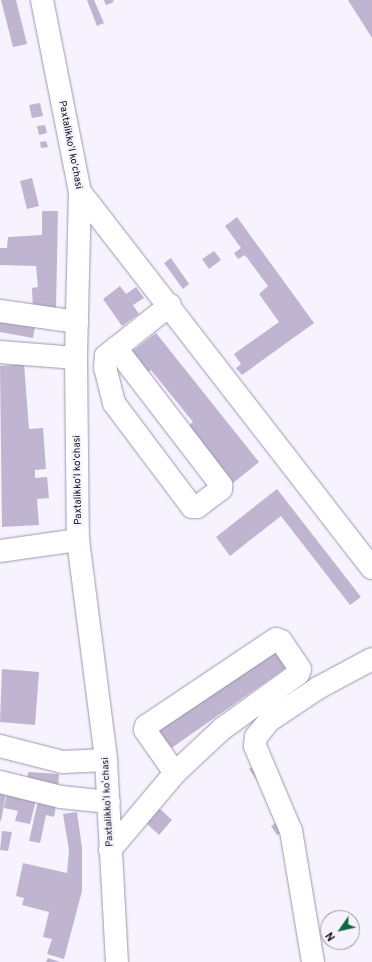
<!DOCTYPE html>
<meta charset="utf-8">
<style>
body{margin:0}
#map{position:relative;width:372px;height:962px;overflow:hidden;background:#f6f2fe;font-family:Overpass,sans-serif}
div>[style]{position:absolute}
[style*='--x']{left:calc(var(--x)*1px);top:calc(var(--y)*1px);width:calc(var(--w)*1px);rotate:calc(var(--a)*1deg)}
.building>*{inset:0;background:#bfb5d0}
.roads{filter:drop-shadow(0 0 1px #9f96b0) drop-shadow(0 0 1px #9f96b0)}
.minor>*{height:22px;margin:-11px;padding:0 11px;transform-origin:11px;border-radius:11px;background:#fff}
span{translate:-50% -50%;white-space:nowrap;text-align:center;line-height:1.15;-webkit-text-stroke:4px #f6f2fe;paint-order:stroke}
.street-label{font-size:10px;color:#110e17}
.north{position:absolute;left:320px;top:910px;width:40px;height:40px;box-sizing:border-box;background:#f6f2fe;border:1px solid #9a97a2;border-radius:50%;rotate:236deg;font-size:11px;font-weight:700;line-height:16px;text-align:center;color:#110e17}
.north::after{content:'';display:block;margin:auto;width:14px;height:18px;background:#0f6a3e;clip-path:polygon(50% 0,100% 100%,50% 72%,0 100%)}
</style>
<div id="map">
<div class="building">
<div style="clip-path:polygon(1px 0,16px 0,27px 44px,13px 47px)"></div>
<div style="clip-path:polygon(87px 0,94px 0,104px 23px,97px 26px)"></div>
<div style="clip-path:polygon(104px 0,113px 0,114px 2px,106px 5px)"></div>
<div style="clip-path:polygon(348px 0,372px 0,372px 38px)"></div>
<div style="clip-path:polygon(40px 103px,43px 116px,32px 118px,29px 105px)"></div>
<div style="clip-path:polygon(45px 125px,47px 133px,39px 135px,37px 126px)"></div>
<div style="clip-path:polygon(46px 141px,48px 147px,41px 148px,40px 142px)"></div>
<div style="clip-path:polygon(32px 178px,39px 206px,27px 209px,20px 181px)"></div>
<div style="clip-path:polygon(42px 211px,58px 211px,56px 310px,33px 310px,32px 288px,38px 287px,36px 266px,0 265px,0 248px,7px 248px,8px 237px,42px 235px)"></div>
<div style="clip-path:polygon(237px 217px,314px 323px,242px 375px,236px 368px,241px 364px,234px 354px,279px 322px,259px 294px,268px 286px,245px 255px,238px 259px,234px 253px,241px 248px,225px 226px)"></div>
<div style="clip-path:polygon(214px 251px,221px 260px,209px 269px,202px 259px)"></div>
<div style="clip-path:polygon(171px 258px,189px 284px,183px 289px,164px 263px)"></div>
<div style="clip-path:polygon(120px 286px,126px 294px,136px 287px,144px 298px,133px 305px,139px 314px,122px 326px,103px 299px)"></div>
<div style="clip-path:polygon(0 320px,35px 327px,33px 338px,0 332px)"></div>
<div style="clip-path:polygon(156px 333px,259px 462px,233px 483px,188px 426px,193px 422px,151px 370px,147px 373px,131px 352px)"></div>
<div style="clip-path:polygon(24px 364px,29px 429px,43px 428px,46px 469px,35px 470px,35px 478px,47px 477px,49px 498px,37px 499px,39px 525px,2px 527px,0 366px)"></div>
<div style="clip-path:polygon(277px 489px,361px 597px,350px 605px,281px 516px,230px 556px,216px 537px)"></div>
<div style="clip-path:polygon(278px 648px,290px 665px,170px 749px,158px 731px)"></div>
<div style="clip-path:polygon(2px 669px,39px 672px,35px 725px,0 722px)"></div>
<div style="clip-path:polygon(257px 764px,264px 775px,257px 780px,249px 769px)"></div>
<div style="clip-path:polygon(28px 772px,59px 774px,58px 788px,27px 785px)"></div>
<div style="clip-path:polygon(0 792px,6px 794px,1px 821px,0 821px)"></div>
<div style="clip-path:polygon(7px 793px,36px 800px,30px 824px,15px 821px,18px 811px,4px 808px)"></div>
<div style="clip-path:polygon(38px 801px,56px 806px,54px 817px,46px 815px,40px 843px,29px 841px)"></div>
<div style="clip-path:polygon(159px 808px,172px 820px,159px 835px,145px 822px)"></div>
<div style="clip-path:polygon(77px 812px,82px 848px,82px 891px,64px 959px,47px 954px,52px 939px,43px 937px,49px 912px,22px 905px,24px 898px,16px 896px,23px 863px,67px 873px,69px 850px,63px 814px)"></div>
<div style="clip-path:polygon(281px 820px,286px 829px,277px 835px,271px 826px)"></div>
<div style="clip-path:polygon(2px 831px,12px 832px,8px 851px,0 850px)"></div>
<div style="clip-path:polygon(48px 958px,60px 962px,46px 962px)"></div>
</div>
<div class="roads">
<div class="minor">
<div style="--x:42;--y:0;--w:196;--a:78.8"></div>
<div style="--x:80;--y:192;--w:166;--a:91.4"></div>
<div style="--x:76;--y:358;--w:182;--a:89.4"></div>
<div style="--x:78;--y:540;--w:222;--a:82.7"></div>
<div style="--x:106;--y:760;--w:202;--a:86.9"></div>
<div style="--x:80;--y:192;--w:476;--a:52.2"></div>
<div style="--x:0;--y:311;--w:78;--a:8.1"></div>
<div style="--x:116;--y:348;--w:173;--a:52.5"></div>
<div style="--x:221;--y:485;--w:4;--a:90"></div>
<div style="--x:221;--y:489;--w:30;--a:143"></div>
<div style="--x:197;--y:507;--w:5;--a:180"></div>
<div style="--x:192;--y:507;--w:130;--a:-126.9"></div>
<div style="--x:114;--y:403;--w:36;--a:-104"></div>
<div style="--x:105;--y:368;--w:12;--a:-85"></div>
<div style="--x:106;--y:356;--w:13;--a:-39"></div>
<div style="--x:116;--y:348;--w:69;--a:-38.5"></div>
<div style="--x:0;--y:352;--w:76;--a:4.5"></div>
<div style="--x:0;--y:551;--w:79;--a:-8"></div>
<div style="--x:0;--y:746;--w:65;--a:14.3"></div>
<div style="--x:63;--y:762;--w:43;--a:-2.7"></div>
<div style="--x:0;--y:782;--w:63;--a:13.8"></div>
<div style="--x:61;--y:797;--w:48;--a:5.9"></div>
<div style="--x:110;--y:850;--w:101;--a:-49.8"></div>
<div style="--x:175;--y:773;--w:64;--a:-43.1"></div>
<div style="--x:222;--y:729;--w:94;--a:-35.9"></div>
<div style="--x:298;--y:674;--w:5;--a:-68"></div>
<div style="--x:300;--y:669;--w:34;--a:-124"></div>
<div style="--x:281;--y:641;--w:5;--a:-158"></div>
<div style="--x:276;--y:639;--w:156;--a:146.2"></div>
<div style="--x:146;--y:726;--w:4;--a:104"></div>
<div style="--x:145;--y:730;--w:52;--a:55.1"></div>
<div style="--x:313;--y:962;--w:133;--a:-99.5"></div>
<div style="--x:291;--y:831;--w:92;--a:-113"></div>
<div style="--x:255;--y:746;--w:9;--a:-84"></div>
<div style="--x:256;--y:737;--w:22;--a:-51"></div>
<div style="--x:270;--y:720;--w:58;--a:-33.7"></div>
<div style="--x:318;--y:688;--w:61;--a:-28.2"></div>
</div>
</div>
<div class="street-label">
<span style="left:70px;top:145px;rotate:79deg">Paxtalikkoʻl koʻchasi</span>
<span style="left:78px;top:480px;rotate:-91deg">Paxtalikkoʻl koʻchasi</span>
<span style="left:108px;top:802px;rotate:-93deg">Paxtalikkoʻl koʻchasi</span>
</div>
<div class="north">N</div>
</div>
